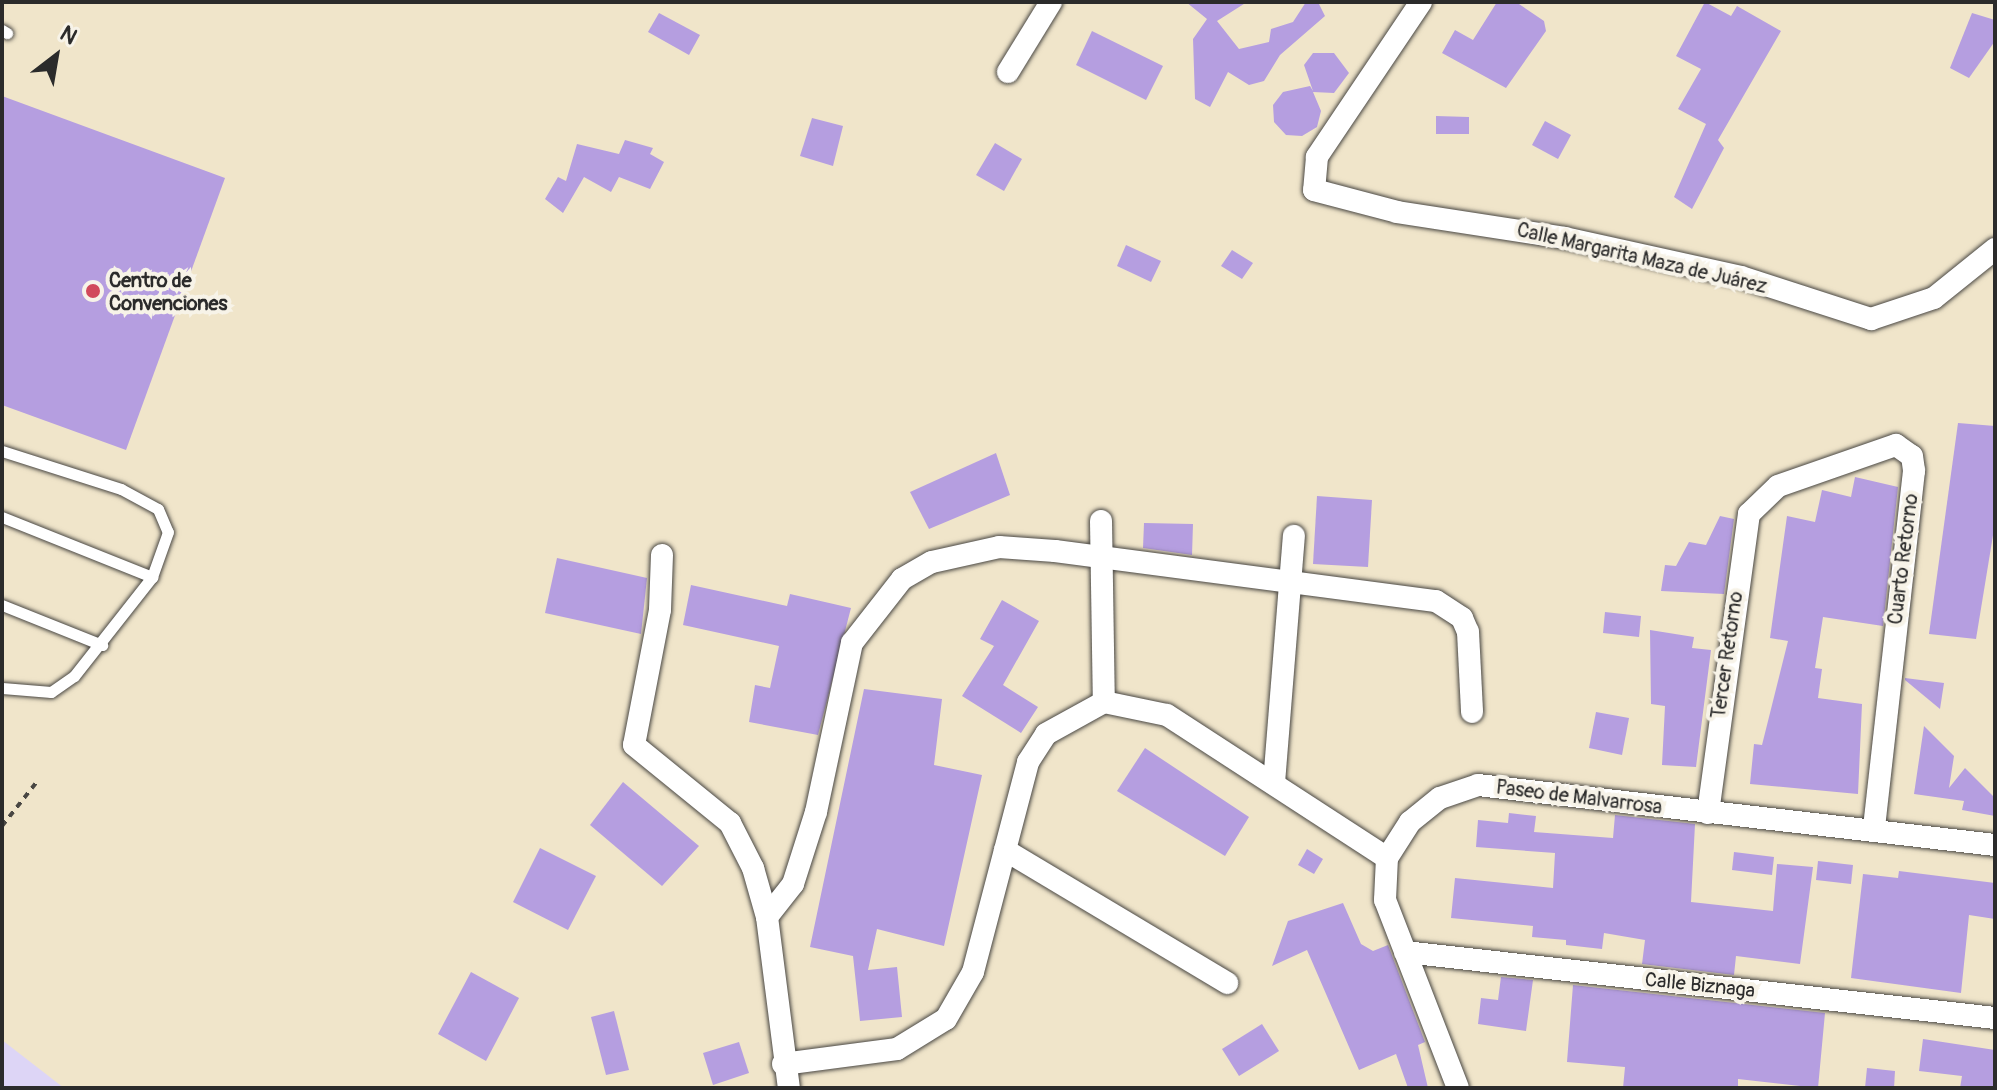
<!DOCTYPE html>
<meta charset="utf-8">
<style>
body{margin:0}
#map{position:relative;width:1997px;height:1090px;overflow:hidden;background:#f0e5ca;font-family:Pangolin,sans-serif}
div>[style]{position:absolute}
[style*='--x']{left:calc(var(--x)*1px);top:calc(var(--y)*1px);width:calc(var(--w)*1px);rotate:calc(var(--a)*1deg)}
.built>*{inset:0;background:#ddd5f6}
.building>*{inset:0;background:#b59ee0}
.path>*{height:4px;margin-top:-2px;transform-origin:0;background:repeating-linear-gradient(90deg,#494743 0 6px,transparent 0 12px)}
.roads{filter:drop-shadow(0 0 2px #494743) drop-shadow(0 0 2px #494743)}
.service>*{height:11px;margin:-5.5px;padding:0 5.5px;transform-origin:5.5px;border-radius:5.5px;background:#fff}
.minor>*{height:22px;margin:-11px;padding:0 11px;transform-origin:11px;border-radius:11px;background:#fff}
.dots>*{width:22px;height:22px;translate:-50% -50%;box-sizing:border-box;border:4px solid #f7f3e8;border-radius:50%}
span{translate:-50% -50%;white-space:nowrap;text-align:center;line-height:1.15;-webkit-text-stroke:8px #f7f3e8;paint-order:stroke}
.street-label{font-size:20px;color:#2b2b2b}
.poi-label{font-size:20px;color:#2b2b2b;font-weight:700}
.left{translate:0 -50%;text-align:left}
.frame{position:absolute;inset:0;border:4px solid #2b2b2b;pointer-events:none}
.north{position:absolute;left:16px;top:16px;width:80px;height:80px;-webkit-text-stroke:6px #f7f3e8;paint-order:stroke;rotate:31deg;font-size:22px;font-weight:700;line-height:32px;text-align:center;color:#2b2b2b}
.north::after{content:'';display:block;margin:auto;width:28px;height:36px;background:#2b2b2b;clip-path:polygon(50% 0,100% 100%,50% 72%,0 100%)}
</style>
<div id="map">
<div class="built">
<div style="clip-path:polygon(2px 1040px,64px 1088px,2px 1088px)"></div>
</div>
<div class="building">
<div style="clip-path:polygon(1186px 2px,1247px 2px,1217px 21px,1239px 49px,1269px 42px,1271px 29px,1293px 22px,1306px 2px,1319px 4px,1325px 16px,1280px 55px,1264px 81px,1249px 85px,1228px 72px,1210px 107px,1195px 99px,1193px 39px,1207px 19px)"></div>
<div style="clip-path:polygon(1497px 2px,1516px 2px,1544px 21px,1546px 31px,1506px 88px,1442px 53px,1455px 30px,1473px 40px)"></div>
<div style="clip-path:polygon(1705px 2px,1731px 16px,1737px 6px,1781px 31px,1718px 140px,1724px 148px,1692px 209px,1674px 197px,1706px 124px,1678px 109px,1701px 69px,1676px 56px)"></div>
<div style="clip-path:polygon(659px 13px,700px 35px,689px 55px,648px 32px)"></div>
<div style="clip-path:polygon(1972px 13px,1995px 20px,1995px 41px,1969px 78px,1950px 68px)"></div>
<div style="clip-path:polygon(1092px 31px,1163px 66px,1146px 100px,1076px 65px)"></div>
<div style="clip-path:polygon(1313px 53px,1334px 53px,1349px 73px,1334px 93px,1313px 92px,1321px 111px,1317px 127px,1302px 136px,1286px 135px,1274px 122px,1273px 105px,1283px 92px,1310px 86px,1313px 91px,1304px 65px)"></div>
<div style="clip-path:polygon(2px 96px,225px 178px,126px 450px,2px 405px)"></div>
<div style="clip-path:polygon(1436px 116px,1469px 117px,1469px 134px,1436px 134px)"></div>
<div style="clip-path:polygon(812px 118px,843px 126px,833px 166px,800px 156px)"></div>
<div style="clip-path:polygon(1545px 121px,1571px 135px,1558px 159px,1532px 145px)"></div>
<div style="clip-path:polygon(625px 140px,653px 148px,650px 154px,664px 162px,650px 189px,619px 177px,611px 192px,584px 177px,563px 213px,545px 199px,558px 177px,566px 181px,577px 144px,619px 154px)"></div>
<div style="clip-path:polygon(995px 143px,1022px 159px,1004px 191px,976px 175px)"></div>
<div style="clip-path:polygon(1126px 245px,1161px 261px,1151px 282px,1117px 266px)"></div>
<div style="clip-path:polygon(1232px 250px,1253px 263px,1242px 279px,1221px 266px)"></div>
<div style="clip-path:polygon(1958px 423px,1995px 426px,1995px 523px,1976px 639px,1929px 634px)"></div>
<div style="clip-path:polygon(996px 453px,1010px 495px,929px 529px,910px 492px)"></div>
<div style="clip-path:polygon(1855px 477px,1898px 487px,1883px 626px,1823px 617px,1815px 668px,1822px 669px,1818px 698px,1862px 704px,1858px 794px,1750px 784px,1754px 744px,1762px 745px,1788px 641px,1770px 638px,1787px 516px,1815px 522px,1822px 490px,1851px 497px)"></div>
<div style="clip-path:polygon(1317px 496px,1372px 500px,1368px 567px,1313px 564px)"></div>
<div style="clip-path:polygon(1720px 516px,1734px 519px,1724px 594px,1661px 591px,1665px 565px,1676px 566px,1689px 542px,1706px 545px)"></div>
<div style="clip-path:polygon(1144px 523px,1193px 524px,1192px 555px,1143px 548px)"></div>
<div style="clip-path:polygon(557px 558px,647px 578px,641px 634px,545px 613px)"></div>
<div style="clip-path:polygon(691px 585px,787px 606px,790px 594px,851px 608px,818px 735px,749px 722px,755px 685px,770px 688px,779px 646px,683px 625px)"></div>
<div style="clip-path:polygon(1002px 600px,1039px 621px,1003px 685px,1038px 707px,1021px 733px,962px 696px,994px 646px,980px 639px)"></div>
<div style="clip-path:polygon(1605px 612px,1641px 616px,1639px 637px,1603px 633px)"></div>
<div style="clip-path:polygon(1650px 630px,1694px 637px,1692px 648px,1711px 650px,1696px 767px,1662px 765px,1665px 706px,1651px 704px)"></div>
<div style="clip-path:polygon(1905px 678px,1944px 683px,1940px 709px,1905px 680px)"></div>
<div style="clip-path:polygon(864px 689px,942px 699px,934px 765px,982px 775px,944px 946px,877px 929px,868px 970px,897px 967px,902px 1017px,860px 1021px,853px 956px,810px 947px)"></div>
<div style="clip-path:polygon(1596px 712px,1629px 718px,1622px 755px,1589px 748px)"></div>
<div style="clip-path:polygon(1924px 726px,1954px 756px,1949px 788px,1965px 768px,1995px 798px,1995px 816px,1962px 810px,1964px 801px,1914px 794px)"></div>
<div style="clip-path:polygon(1145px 748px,1249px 817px,1225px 856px,1117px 791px)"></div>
<div style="clip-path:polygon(623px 782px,699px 846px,662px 886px,590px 825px)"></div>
<div style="clip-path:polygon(1509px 813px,1536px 816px,1534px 832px,1613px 838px,1615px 815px,1695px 824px,1691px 902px,1773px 911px,1777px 864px,1813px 867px,1800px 964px,1736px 956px,1734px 975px,1642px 964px,1645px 940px,1604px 933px,1602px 949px,1566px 945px,1566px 940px,1532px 937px,1533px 926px,1451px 918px,1455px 878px,1553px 888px,1555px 853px,1476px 847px,1478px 820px,1508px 823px)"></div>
<div style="clip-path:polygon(540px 848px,596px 876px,568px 930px,513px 902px)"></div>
<div style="clip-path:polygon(1307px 849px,1323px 859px,1314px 874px,1298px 865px)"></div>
<div style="clip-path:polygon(1734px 852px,1774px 857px,1772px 875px,1732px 870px)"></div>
<div style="clip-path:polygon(1818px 861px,1853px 865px,1851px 884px,1816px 880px)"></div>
<div style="clip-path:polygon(1899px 871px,1995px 883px,1995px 919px,1969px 915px,1961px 993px,1851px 978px,1863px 874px,1898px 878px)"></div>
<div style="clip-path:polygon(1343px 903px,1361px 944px,1373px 951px,1388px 945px,1425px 1042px,1418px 1045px,1428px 1088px,1408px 1088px,1396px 1054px,1359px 1070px,1307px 950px,1272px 966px,1288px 921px)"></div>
<div style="clip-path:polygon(471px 972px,519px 998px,486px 1061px,438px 1034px)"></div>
<div style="clip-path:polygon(1501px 977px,1533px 980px,1526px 1031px,1478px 1024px,1481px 998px,1498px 1000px)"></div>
<div style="clip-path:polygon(1573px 985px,1825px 1013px,1818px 1088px,1738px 1079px,1738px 1088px,1623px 1088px,1625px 1067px,1567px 1062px)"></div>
<div style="clip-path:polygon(614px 1011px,629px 1070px,606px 1075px,591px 1017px)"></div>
<div style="clip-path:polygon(1262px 1024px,1279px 1051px,1239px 1076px,1222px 1049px)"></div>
<div style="clip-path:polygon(1923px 1039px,1995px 1050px,1995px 1088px,1960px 1088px,1962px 1076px,1919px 1071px)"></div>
<div style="clip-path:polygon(739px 1042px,749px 1073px,713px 1085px,703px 1053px)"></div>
<div style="clip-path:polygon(1867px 1068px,1895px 1071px,1894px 1088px,1865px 1088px)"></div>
</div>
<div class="path">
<div style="--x:2;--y:826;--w:55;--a:-51.7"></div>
</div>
<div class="roads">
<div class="service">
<div style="--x:2;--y:30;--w:6;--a:31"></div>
<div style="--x:2;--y:451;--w:125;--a:17.7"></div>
<div style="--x:121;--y:489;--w:42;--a:28.4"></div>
<div style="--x:158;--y:509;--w:25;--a:67"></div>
<div style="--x:168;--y:532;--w:48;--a:109.6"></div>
<div style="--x:152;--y:577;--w:126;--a:128.2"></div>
<div style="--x:74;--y:676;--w:28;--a:145"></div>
<div style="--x:51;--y:692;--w:49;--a:-175.3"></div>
<div style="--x:2;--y:517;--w:162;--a:21.8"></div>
<div style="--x:2;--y:605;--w:108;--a:21.8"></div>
</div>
<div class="minor">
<div style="--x:1421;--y:2;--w:187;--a:123.9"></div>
<div style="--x:1317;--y:157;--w:33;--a:95"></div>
<div style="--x:1314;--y:190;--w:86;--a:14.8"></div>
<div style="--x:1397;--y:212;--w:170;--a:8.8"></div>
<div style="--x:1565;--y:238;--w:180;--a:12.5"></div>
<div style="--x:1741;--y:277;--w:137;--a:17.9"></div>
<div style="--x:1871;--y:319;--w:66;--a:-18.4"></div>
<div style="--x:1934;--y:298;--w:78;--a:-38.8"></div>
<div style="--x:1008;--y:72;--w:82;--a:-58.4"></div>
<div style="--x:1101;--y:521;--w:181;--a:89.1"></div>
<div style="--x:662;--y:555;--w:55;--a:92.1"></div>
<div style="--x:660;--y:610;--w:137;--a:100.9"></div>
<div style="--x:634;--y:745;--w:124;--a:39.1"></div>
<div style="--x:730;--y:823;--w:51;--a:62.9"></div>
<div style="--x:753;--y:868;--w:51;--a:74.1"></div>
<div style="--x:767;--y:917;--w:172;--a:82.7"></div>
<div style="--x:1274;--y:783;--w:248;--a:-85.4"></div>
<div style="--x:1708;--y:813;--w:302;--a:-82.2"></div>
<div style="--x:1749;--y:514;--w:40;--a:-44"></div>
<div style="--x:1778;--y:486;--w:125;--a:-19.2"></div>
<div style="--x:1896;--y:445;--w:19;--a:35"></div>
<div style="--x:1912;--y:456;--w:15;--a:82"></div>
<div style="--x:1914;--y:471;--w:361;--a:96.4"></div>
<div style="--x:1005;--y:850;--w:259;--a:30.9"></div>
<div style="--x:767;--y:917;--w:42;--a:-51.8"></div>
<div style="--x:793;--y:884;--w:76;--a:-72.3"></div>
<div style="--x:816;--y:812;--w:173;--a:-78"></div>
<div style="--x:852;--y:643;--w:81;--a:-52"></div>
<div style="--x:902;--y:579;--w:34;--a:-30"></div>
<div style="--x:932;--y:562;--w:69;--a:-12.6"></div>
<div style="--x:999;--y:547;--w:56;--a:4.1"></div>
<div style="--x:1055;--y:551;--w:384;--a:7.5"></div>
<div style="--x:1436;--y:601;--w:31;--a:33"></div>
<div style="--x:1462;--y:618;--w:15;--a:67"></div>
<div style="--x:1468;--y:632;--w:80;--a:87.1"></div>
<div style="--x:1405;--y:952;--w:594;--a:6.38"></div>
<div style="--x:783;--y:1064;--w:115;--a:-7.5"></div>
<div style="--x:897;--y:1049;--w:57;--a:-31.5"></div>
<div style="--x:946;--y:1019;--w:54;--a:-60.1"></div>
<div style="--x:973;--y:972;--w:217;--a:-75.3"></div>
<div style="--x:1028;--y:762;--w:33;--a:-57"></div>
<div style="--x:1046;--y:734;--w:66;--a:-28.9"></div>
<div style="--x:1104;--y:702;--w:64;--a:11.7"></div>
<div style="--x:1167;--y:715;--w:262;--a:33"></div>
<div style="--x:1458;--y:1088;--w:202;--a:-111.2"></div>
<div style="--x:1385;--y:900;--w:42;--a:-87.3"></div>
<div style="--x:1387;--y:858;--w:43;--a:-57.4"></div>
<div style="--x:1410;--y:822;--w:38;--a:-39"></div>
<div style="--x:1440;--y:798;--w:40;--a:-18.9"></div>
<div style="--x:1478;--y:785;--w:520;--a:6.62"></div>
</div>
</div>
<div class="dots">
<div style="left:93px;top:291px;background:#d1495b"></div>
</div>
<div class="street-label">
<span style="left:1642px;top:258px;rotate:13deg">Calle Margarita Maza de Juárez</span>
<span style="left:1903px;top:559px;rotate:-83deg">Cuarto Retorno</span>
<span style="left:1727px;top:655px;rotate:-82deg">Tercer Retorno</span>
<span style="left:1579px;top:797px;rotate:7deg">Paseo de Malvarrosa</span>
<span style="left:1700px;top:985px;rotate:6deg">Calle Biznaga</span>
</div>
<div class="poi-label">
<span class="left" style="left:109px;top:292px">Centro de<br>Convenciones</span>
</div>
<div class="frame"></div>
<div class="north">N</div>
</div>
